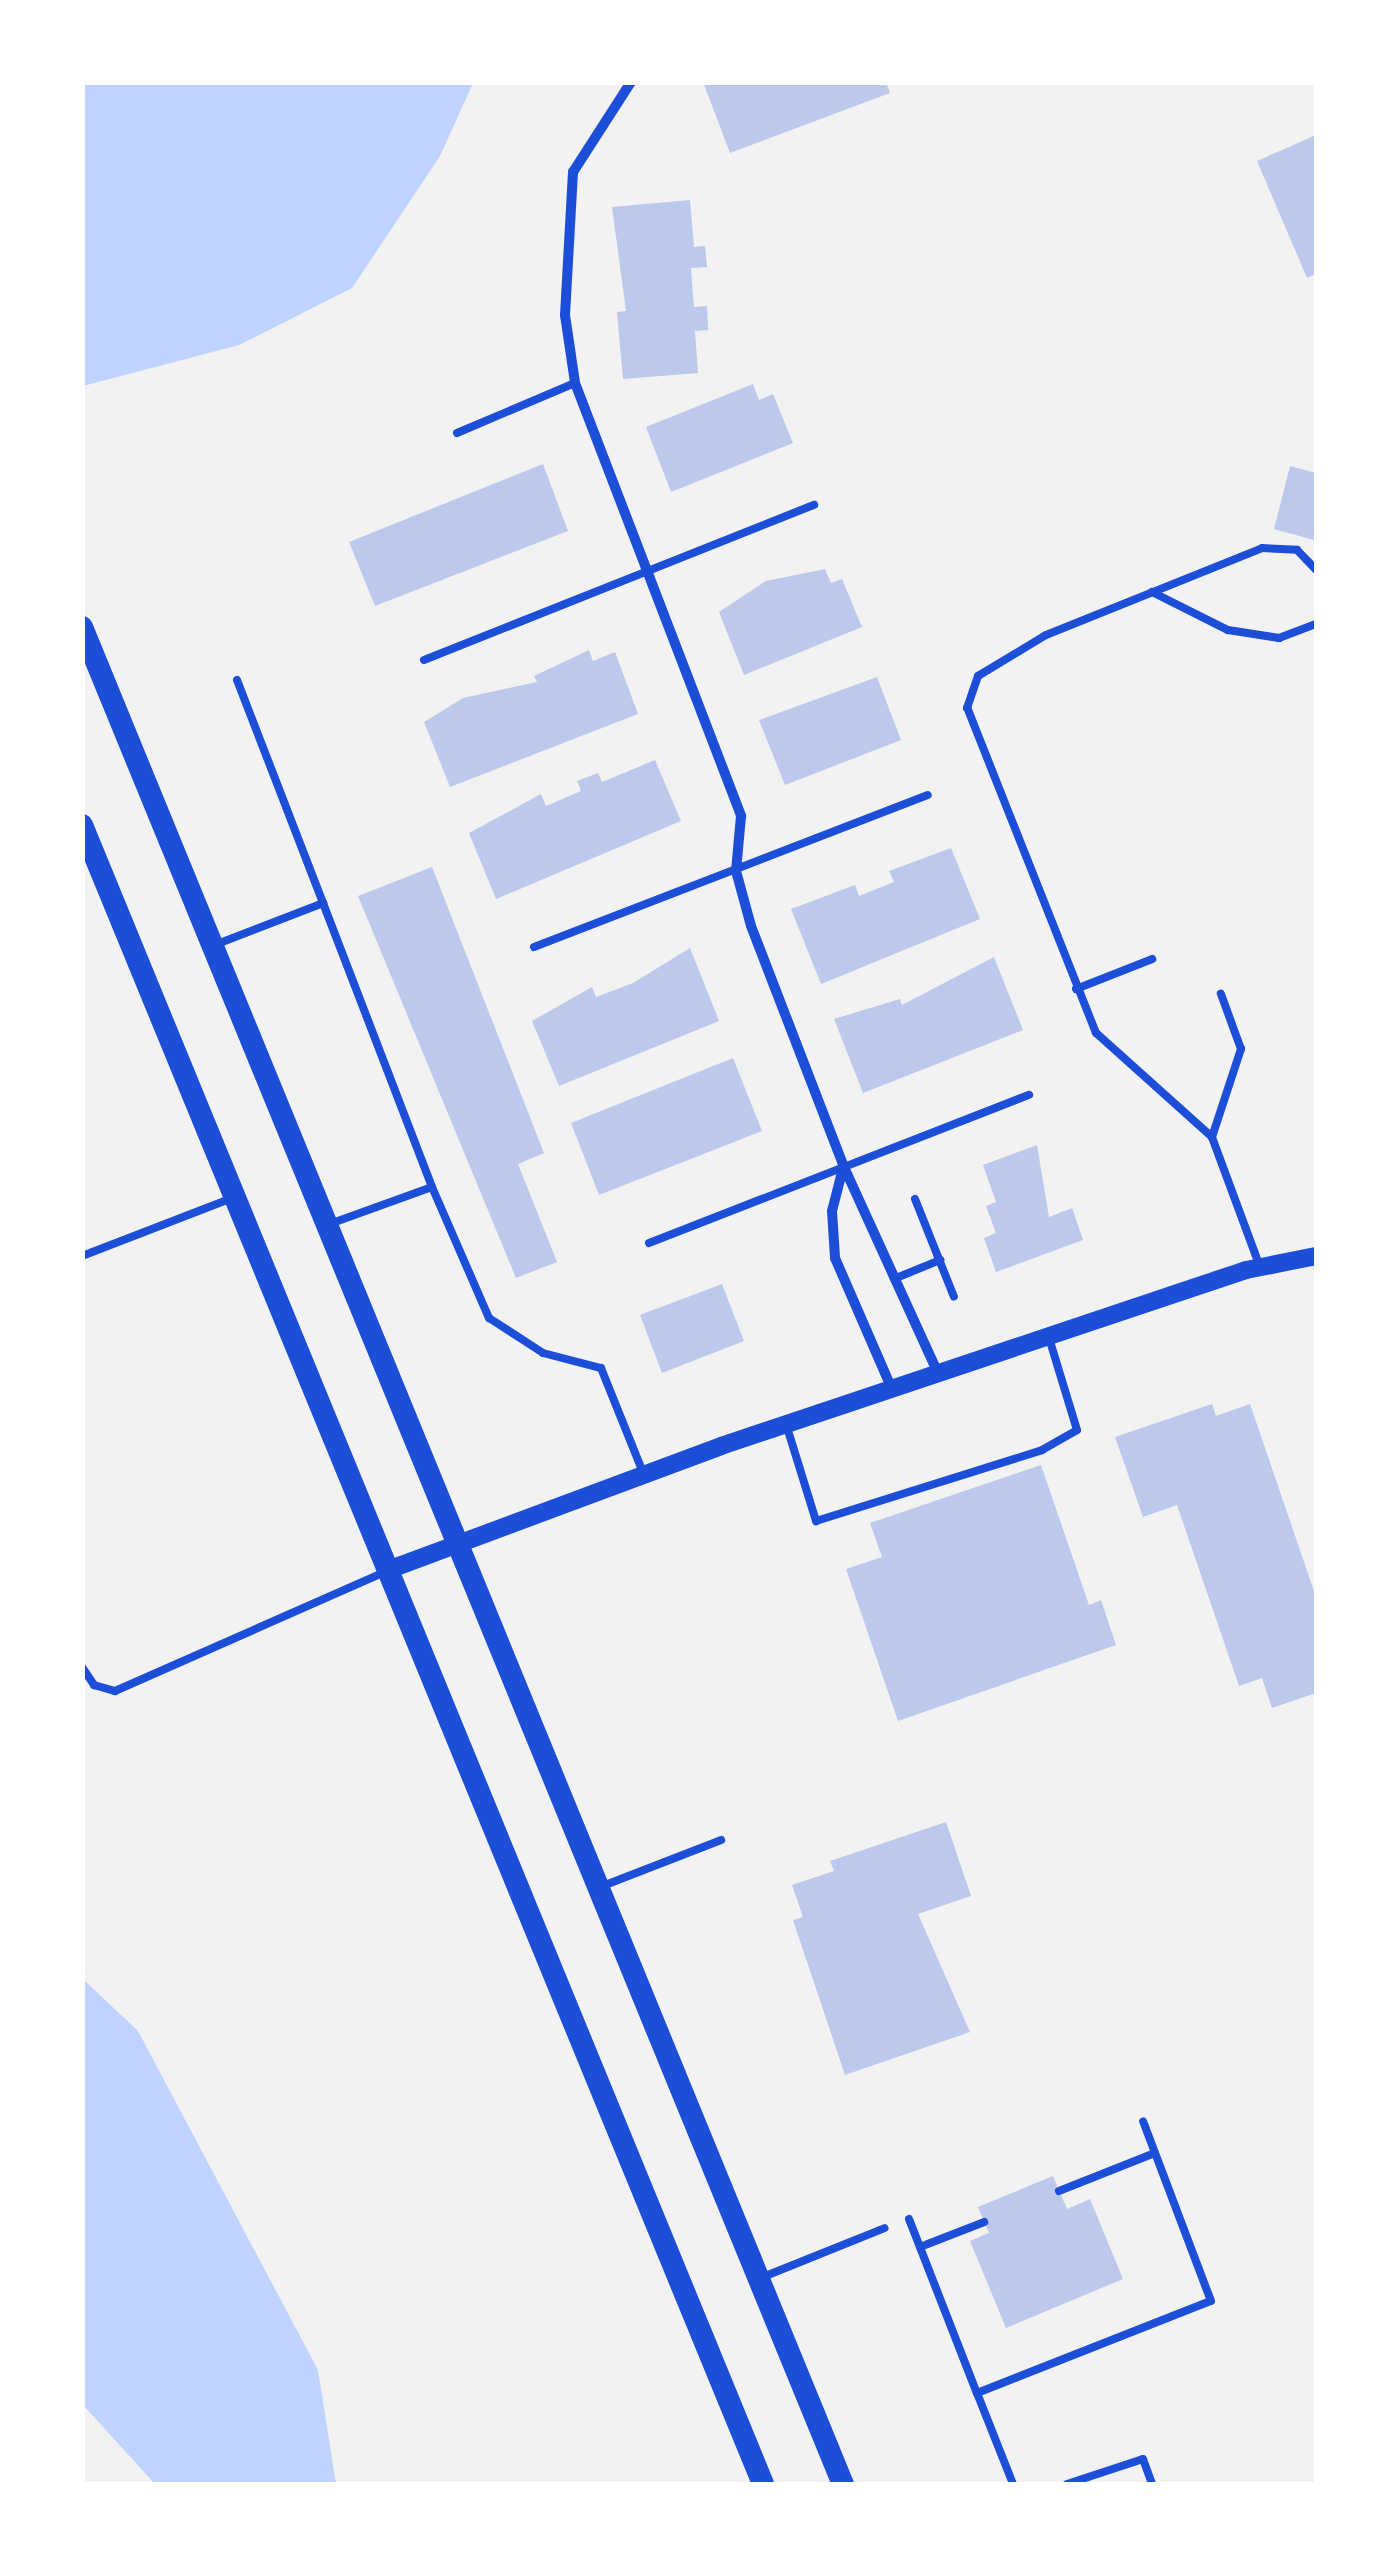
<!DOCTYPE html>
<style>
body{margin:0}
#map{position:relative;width:1399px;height:2567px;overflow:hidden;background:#f2f2f2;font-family:"PT Sans Narrow",sans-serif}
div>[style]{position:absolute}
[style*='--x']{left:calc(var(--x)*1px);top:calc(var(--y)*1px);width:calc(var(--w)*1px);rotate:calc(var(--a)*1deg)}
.water>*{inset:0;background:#bfd3fe}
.building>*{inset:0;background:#bdc9ec}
.service>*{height:8px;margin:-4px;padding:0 4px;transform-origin:4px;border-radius:4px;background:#1d4ed8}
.minor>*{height:10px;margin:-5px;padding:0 5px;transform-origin:5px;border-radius:5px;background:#1d4ed8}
.tertiary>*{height:18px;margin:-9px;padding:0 9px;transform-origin:9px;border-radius:9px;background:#1d4ed8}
.trunk>*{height:22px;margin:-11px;padding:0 11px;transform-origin:11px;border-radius:11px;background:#1d4ed8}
span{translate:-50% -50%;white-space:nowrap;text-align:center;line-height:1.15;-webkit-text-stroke:9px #fff;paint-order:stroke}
.frame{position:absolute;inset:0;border:85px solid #fff;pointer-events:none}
</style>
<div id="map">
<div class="water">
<div style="clip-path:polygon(83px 82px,473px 82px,473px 83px,440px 156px,352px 288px,239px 345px,83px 386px)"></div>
<div style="clip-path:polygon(83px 1979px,138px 2031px,318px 2370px,336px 2484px,155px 2484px,83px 2405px)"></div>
</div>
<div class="building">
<div style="clip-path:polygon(703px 82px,886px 82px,890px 93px,730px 153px)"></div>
<div style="clip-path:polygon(1316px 135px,1316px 274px,1307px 278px,1257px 161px)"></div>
<div style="clip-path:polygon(690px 200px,694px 247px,705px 246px,707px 267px,691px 268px,694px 307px,707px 306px,708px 330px,695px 331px,698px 373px,623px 379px,617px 312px,626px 311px,612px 207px)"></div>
<div style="clip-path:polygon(753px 384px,759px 400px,773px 394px,793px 443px,671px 492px,646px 427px)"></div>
<div style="clip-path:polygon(543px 464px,568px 531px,375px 606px,349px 542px)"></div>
<div style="clip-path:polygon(1290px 466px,1316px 473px,1314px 540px,1274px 529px)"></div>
<div style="clip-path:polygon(825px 569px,831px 583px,842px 579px,862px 627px,744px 675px,719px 612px,766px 581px)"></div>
<div style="clip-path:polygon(589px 650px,593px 661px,615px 652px,638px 714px,450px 787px,424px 722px,463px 698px,537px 682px,534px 676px)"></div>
<div style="clip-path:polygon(877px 677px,901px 740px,785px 785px,759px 720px)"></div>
<div style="clip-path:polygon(655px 760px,681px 821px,496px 899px,469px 833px,541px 794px,546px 806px,581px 791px,577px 781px,598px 773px,602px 782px)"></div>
<div style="clip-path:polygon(951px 848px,980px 919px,821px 984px,791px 909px,855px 885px,859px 896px,894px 882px,889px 871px)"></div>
<div style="clip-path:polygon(432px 867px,544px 1153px,518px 1164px,557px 1262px,516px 1278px,358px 896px)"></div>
<div style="clip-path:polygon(690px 948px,719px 1021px,559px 1086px,532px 1021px,592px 987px,596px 997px,633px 983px)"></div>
<div style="clip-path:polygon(994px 957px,1023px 1030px,863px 1093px,834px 1019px,900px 999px,902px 1005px)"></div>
<div style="clip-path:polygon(733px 1058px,762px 1131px,599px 1195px,571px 1123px)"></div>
<div style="clip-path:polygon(1037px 1145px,1049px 1217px,1072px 1208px,1083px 1240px,996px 1272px,984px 1238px,996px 1233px,986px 1206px,996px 1202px,983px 1165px)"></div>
<div style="clip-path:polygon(722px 1284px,744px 1341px,662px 1373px,640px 1315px)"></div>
<div style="clip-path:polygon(1212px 1404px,1216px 1416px,1250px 1404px,1316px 1597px,1316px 1693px,1272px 1708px,1262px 1678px,1239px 1686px,1177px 1505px,1143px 1517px,1115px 1437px)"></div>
<div style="clip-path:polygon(1041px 1465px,1089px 1605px,1101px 1600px,1116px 1645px,898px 1721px,846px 1569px,882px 1557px,870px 1523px)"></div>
<div style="clip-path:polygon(946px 1822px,971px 1896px,918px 1914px,970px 2032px,845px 2075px,793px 1920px,803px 1917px,792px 1885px,834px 1871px,830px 1861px)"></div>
<div style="clip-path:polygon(1053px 2176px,1067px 2209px,1090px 2199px,1123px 2279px,1006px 2328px,970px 2241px,989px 2233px,978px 2207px)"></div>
</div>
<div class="service">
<div style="--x:457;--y:433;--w:128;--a:-23"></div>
<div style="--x:1152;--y:592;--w:85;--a:26.6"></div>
<div style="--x:1228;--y:630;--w:52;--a:8.9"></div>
<div style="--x:1279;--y:638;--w:40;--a:-21"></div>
<div style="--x:424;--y:660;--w:420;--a:-21.7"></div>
<div style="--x:237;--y:680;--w:239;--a:68.9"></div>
<div style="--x:217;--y:944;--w:114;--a:-21.1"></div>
<div style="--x:323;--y:903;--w:304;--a:69"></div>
<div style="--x:432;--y:1187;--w:109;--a:160.1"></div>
<div style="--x:534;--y:947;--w:422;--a:-21.1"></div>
<div style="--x:1076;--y:989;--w:82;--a:-21.5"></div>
<div style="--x:1212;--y:1137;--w:93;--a:-71.8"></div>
<div style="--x:1241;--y:1049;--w:59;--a:-110"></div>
<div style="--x:432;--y:1187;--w:143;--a:66.5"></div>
<div style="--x:489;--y:1318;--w:64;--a:32.9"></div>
<div style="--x:543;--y:1353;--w:60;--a:14.5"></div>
<div style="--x:601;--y:1368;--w:115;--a:68.1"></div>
<div style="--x:915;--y:1199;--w:105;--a:68.3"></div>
<div style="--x:649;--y:1243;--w:408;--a:-21.3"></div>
<div style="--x:82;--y:1256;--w:161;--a:-21.1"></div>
<div style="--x:1260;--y:1267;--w:139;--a:-110.3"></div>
<div style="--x:1212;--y:1137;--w:156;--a:-138.1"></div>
<div style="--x:1096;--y:1033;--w:350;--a:-111.6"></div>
<div style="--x:967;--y:708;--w:34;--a:-71"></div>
<div style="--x:978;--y:676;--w:79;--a:-31.1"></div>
<div style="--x:1046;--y:635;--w:233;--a:-21.9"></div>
<div style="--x:1262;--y:548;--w:35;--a:3"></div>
<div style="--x:1297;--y:550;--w:28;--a:46"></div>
<div style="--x:896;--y:1278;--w:48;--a:-22.2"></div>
<div style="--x:786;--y:1424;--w:102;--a:72.8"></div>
<div style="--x:816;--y:1521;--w:237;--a:-17.4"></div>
<div style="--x:1042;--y:1450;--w:40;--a:-29.7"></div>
<div style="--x:1077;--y:1430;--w:96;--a:-106.9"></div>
<div style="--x:82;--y:1667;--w:22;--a:56"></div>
<div style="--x:94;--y:1685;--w:22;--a:16"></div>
<div style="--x:115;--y:1691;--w:297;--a:-23.8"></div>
<div style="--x:600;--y:1887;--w:130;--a:-21.2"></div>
<div style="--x:1059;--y:2191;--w:103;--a:-21.6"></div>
<div style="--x:909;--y:2219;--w:187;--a:68.7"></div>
<div style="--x:977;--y:2393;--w:251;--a:-21.5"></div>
<div style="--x:1211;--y:2301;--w:192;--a:-110.7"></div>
<div style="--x:920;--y:2247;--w:69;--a:-21.3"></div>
<div style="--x:763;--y:2277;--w:131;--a:-21.9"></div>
<div style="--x:977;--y:2393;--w:98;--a:68.4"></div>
<div style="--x:1067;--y:2484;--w:80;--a:-18.2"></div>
<div style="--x:1143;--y:2459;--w:27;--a:70"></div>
</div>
<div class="minor">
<div style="--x:631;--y:82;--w:107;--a:122.8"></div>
<div style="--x:573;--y:172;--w:143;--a:93.2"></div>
<div style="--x:565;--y:315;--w:69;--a:81.6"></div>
<div style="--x:575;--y:383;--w:464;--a:69"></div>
<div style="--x:741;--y:816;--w:55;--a:95.2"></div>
<div style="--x:736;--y:871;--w:57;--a:74.7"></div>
<div style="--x:751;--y:926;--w:258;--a:68.9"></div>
<div style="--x:844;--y:1167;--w:226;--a:65.5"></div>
<div style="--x:843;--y:1168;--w:44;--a:104.3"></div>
<div style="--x:832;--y:1211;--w:47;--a:86.3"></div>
<div style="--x:835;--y:1258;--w:143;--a:66.5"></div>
</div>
<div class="tertiary">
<div style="--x:388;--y:1570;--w:355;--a:-20.4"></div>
<div style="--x:721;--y:1446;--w:554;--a:-18.53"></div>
<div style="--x:1246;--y:1270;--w:71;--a:-11.3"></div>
</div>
<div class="trunk">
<div style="--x:82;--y:627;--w:2007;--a:67.72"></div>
<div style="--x:82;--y:825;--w:1793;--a:67.68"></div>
</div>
<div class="frame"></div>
</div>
